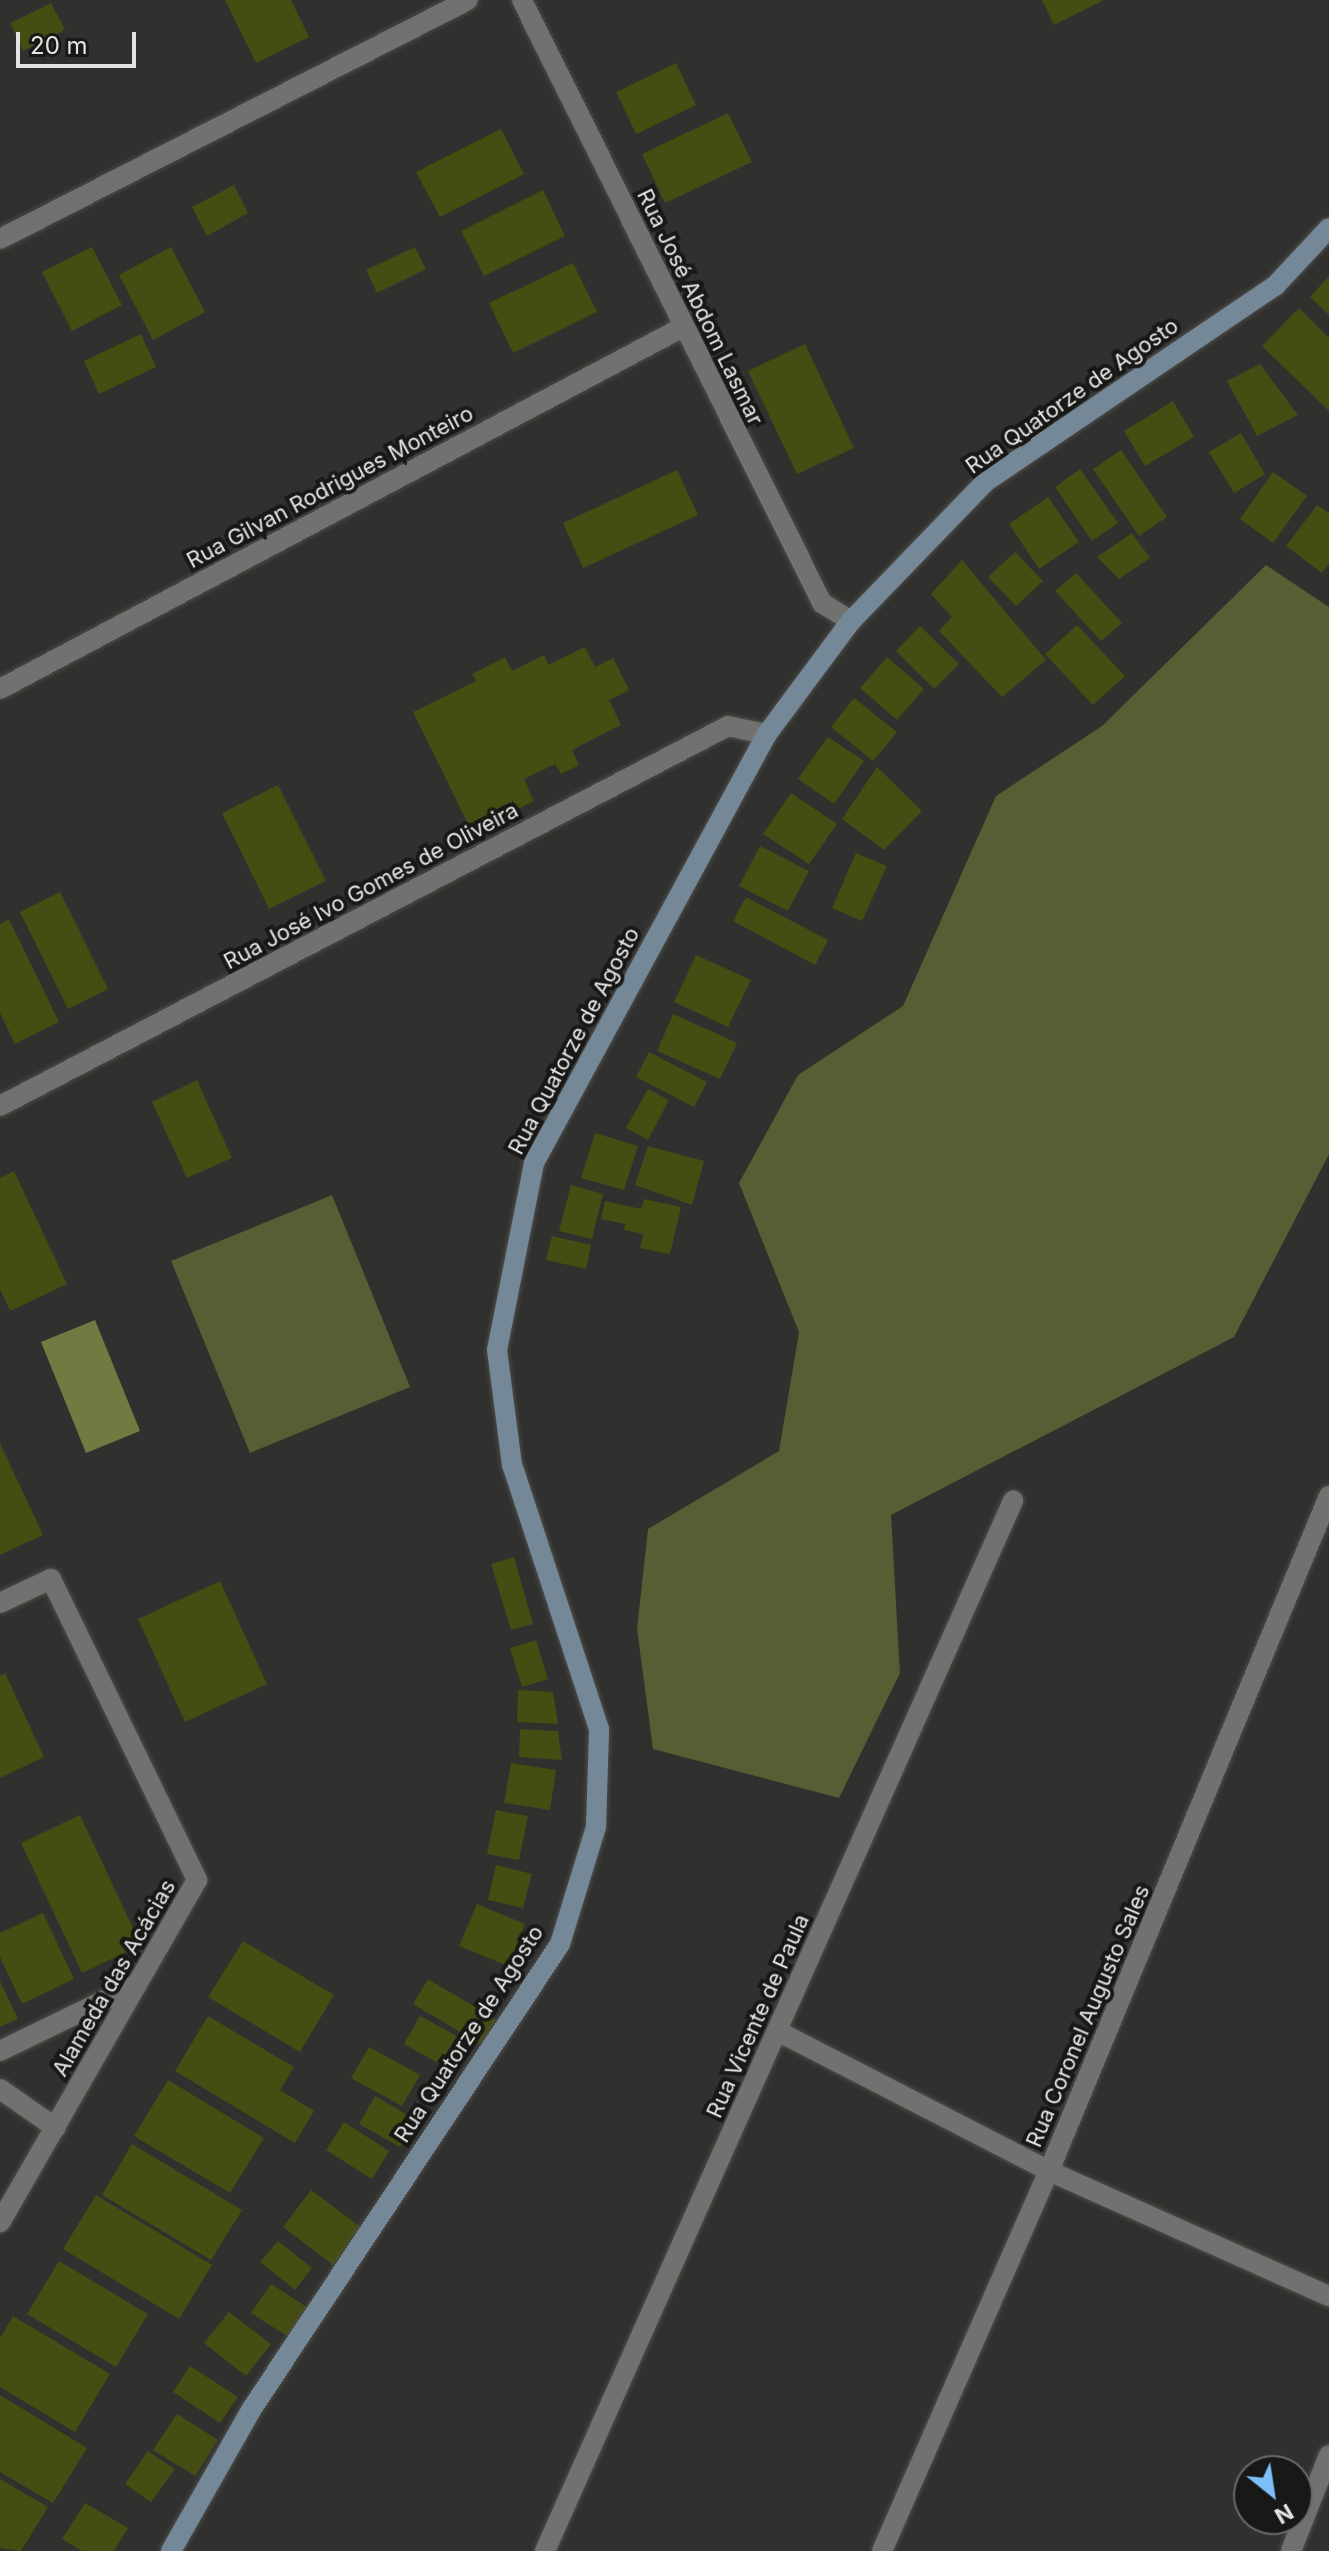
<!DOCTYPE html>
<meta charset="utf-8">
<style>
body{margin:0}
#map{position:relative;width:1329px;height:2551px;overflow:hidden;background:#30302e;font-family:Inter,sans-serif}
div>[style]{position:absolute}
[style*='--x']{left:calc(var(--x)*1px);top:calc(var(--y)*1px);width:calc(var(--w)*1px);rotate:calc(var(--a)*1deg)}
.green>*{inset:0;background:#575e33}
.water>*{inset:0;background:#717a41}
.building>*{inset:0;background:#454d12}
.roads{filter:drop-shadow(0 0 2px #4d4d4b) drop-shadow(0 0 2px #4d4d4b)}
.street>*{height:20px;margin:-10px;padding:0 10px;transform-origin:10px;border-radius:10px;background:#71716f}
.secondary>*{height:20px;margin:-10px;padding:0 10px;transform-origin:10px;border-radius:10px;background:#758897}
span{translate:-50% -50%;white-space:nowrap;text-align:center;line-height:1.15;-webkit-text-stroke:8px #181817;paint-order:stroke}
.street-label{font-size:22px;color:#e3e3e1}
.north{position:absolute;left:1233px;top:2455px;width:80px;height:80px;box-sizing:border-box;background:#181817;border:2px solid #696968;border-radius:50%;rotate:150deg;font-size:22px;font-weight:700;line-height:32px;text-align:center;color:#e3e3e1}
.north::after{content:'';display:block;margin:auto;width:28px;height:36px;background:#7bbef8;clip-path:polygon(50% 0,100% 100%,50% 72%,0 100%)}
.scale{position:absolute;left:16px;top:32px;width:120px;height:36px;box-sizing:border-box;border:4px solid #e3e3e1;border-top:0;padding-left:10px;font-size:24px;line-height:28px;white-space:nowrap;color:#e3e3e1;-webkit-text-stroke:6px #181817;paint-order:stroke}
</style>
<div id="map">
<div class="green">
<div style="clip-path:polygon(1266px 565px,1329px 607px,1329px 1154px,1234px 1337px,891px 1515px,900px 1673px,839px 1798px,653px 1749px,637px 1629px,648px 1529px,779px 1451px,799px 1332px,739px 1183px,798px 1075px,903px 1006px,996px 796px,1102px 726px)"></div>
<div style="clip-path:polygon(332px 1195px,410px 1387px,250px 1453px,171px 1261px)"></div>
</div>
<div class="water">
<div style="clip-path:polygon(95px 1320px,140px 1431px,86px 1453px,41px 1342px)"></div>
</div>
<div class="building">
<div style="clip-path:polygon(225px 0,291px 0,309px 37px,256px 63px)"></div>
<div style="clip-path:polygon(1042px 0,1104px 0,1054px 25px)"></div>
<div style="clip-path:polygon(51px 3px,65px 30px,23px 51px,10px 23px)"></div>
<div style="clip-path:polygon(676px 63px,696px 105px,636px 134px,616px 92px)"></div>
<div style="clip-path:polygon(728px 113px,752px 162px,665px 203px,642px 154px)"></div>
<div style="clip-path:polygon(501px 129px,524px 174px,440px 217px,416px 172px)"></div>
<div style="clip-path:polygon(234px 185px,248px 213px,207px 236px,192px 207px)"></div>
<div style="clip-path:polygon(543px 190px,565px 236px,484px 276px,461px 231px)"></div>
<div style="clip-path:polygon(92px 247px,122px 305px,72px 331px,42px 272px)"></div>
<div style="clip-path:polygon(171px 247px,205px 312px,153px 340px,119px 275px)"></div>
<div style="clip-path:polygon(415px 247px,426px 269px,377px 293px,366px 270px)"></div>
<div style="clip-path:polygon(573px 263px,597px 312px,513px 353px,489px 303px)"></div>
<div style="clip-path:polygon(1329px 276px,1329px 315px,1310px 297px)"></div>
<div style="clip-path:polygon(1299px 308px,1329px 338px,1329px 411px,1262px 346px)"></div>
<div style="clip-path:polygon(141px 334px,156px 367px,99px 394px,84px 361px)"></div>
<div style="clip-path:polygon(805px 344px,854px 448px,797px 474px,748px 371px)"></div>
<div style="clip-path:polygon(1260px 364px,1298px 415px,1257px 436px,1227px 381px)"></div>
<div style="clip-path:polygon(1173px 401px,1194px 437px,1145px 466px,1124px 431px)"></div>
<div style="clip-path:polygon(1241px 433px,1265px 474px,1234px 493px,1209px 452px)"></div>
<div style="clip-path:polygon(1121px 450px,1167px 517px,1139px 536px,1093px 469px)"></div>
<div style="clip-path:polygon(1080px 469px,1118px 523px,1092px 541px,1055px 487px)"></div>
<div style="clip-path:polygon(677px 470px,698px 515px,583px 568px,563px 523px)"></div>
<div style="clip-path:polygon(1273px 472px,1307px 496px,1273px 543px,1240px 519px)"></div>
<div style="clip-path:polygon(1048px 497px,1079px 542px,1039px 569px,1009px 524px)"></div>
<div style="clip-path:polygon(1317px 505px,1329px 513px,1329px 564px,1322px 573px,1286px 546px)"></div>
<div style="clip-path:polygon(1132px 533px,1150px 558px,1119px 579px,1097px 557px)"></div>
<div style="clip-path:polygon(1015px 552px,1043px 581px,1016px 606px,988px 577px)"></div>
<div style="clip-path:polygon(962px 560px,1046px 660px,1002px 697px,939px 631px,952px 617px,931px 594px)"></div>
<div style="clip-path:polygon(1076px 573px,1122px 623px,1101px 641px,1055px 591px)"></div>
<div style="clip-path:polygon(1077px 625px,1125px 676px,1093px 705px,1045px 654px)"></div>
<div style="clip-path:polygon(920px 626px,959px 664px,934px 689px,896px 651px)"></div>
<div style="clip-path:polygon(585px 647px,595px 667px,613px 658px,629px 690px,609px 700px,621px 725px,572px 750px,579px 765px,561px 774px,555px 764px,524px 779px,534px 801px,472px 832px,413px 712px,476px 681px,472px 674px,505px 657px,512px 671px,544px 655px,548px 665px)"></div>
<div style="clip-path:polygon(887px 657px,924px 689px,897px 720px,860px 688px)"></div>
<div style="clip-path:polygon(854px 698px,897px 732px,873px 761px,831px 727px)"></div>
<div style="clip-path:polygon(828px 737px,864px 761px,834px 804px,798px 779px)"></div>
<div style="clip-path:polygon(877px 767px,922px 811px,884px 850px,842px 819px)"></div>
<div style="clip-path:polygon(278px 785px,326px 881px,269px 909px,222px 813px)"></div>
<div style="clip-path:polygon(791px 793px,837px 824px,809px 864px,763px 834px)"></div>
<div style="clip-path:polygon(760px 846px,809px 871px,788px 911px,739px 886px)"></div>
<div style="clip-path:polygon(856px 853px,887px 866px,862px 921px,832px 908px)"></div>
<div style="clip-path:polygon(60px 892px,108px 989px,68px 1009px,20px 912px)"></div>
<div style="clip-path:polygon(746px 897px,828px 940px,815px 965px,733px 921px)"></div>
<div style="clip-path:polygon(9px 919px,59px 1022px,15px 1044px,0 1013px,0 924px)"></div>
<div style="clip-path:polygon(696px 955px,751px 980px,728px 1027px,674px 1002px)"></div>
<div style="clip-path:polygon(673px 1014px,737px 1043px,720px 1079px,657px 1051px)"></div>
<div style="clip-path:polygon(649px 1052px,707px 1082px,694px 1107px,636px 1077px)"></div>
<div style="clip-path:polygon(197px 1080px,232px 1158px,187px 1178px,152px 1102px)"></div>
<div style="clip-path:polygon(648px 1089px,669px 1100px,648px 1140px,626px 1128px)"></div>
<div style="clip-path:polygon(595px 1133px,638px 1146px,624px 1190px,581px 1178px)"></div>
<div style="clip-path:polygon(648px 1146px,704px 1161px,692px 1205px,635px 1185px)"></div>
<div style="clip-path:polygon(14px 1171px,67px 1284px,10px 1311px,0 1289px,0 1178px)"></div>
<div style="clip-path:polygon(571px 1185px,603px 1194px,592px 1239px,559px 1231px)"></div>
<div style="clip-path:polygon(644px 1199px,681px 1207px,670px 1254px,640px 1248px,643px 1234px,624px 1230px,625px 1224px,601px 1219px,605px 1201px,641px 1209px)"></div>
<div style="clip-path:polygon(552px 1236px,591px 1245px,586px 1269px,546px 1260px)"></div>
<div style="clip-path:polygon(0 1443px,43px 1535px,0 1555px)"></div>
<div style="clip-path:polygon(514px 1557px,533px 1624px,511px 1630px,491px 1564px)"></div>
<div style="clip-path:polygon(220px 1581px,267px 1684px,185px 1722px,138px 1619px)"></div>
<div style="clip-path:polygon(536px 1640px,548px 1679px,522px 1687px,510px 1648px)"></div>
<div style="clip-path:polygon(5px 1673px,44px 1757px,0 1778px,0 1676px)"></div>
<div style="clip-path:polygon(518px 1690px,553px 1692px,558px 1724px,517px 1722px)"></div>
<div style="clip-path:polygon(520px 1729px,558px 1731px,562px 1760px,519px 1757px)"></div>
<div style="clip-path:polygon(511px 1763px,556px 1770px,550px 1810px,504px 1803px)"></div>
<div style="clip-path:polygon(496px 1810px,528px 1816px,519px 1860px,487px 1854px)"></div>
<div style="clip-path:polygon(80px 1815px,141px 1945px,82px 1973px,21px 1843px)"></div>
<div style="clip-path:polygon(496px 1865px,532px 1874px,523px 1908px,488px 1900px)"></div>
<div style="clip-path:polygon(477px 1904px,525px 1924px,508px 1966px,459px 1946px)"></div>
<div style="clip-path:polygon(43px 1913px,74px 1979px,22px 2004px,0 1957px,0 1933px)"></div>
<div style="clip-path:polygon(243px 1941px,334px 1995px,300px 2052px,208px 1997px)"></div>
<div style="clip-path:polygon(428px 1979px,497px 2020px,482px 2045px,413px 2004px)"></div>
<div style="clip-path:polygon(0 1981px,18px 2019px,0 2027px)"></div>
<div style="clip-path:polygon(208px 2016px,294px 2067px,280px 2090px,314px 2111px,295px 2143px,175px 2071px)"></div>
<div style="clip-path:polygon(420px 2016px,472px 2044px,456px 2073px,404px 2044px)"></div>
<div style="clip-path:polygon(369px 2047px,420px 2075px,402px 2106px,351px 2078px)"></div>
<div style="clip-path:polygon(168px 2080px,264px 2138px,230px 2193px,134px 2136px)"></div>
<div style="clip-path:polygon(375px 2096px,416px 2120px,400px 2147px,359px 2124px)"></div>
<div style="clip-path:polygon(344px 2122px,389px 2151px,372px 2179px,326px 2150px)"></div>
<div style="clip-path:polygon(132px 2144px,242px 2210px,211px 2260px,102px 2195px)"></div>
<div style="clip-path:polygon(311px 2190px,362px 2228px,333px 2265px,283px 2227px)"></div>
<div style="clip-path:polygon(96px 2195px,212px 2265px,179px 2319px,63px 2249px)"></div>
<div style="clip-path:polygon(278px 2241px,312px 2268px,295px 2290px,260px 2262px)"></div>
<div style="clip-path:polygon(59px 2261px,148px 2314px,116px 2367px,27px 2314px)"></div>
<div style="clip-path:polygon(271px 2284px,310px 2309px,290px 2338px,251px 2313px)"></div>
<div style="clip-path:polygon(229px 2312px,271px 2344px,246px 2376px,204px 2343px)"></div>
<div style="clip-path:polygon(13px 2316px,110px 2374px,75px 2432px,0 2387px,0 2338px)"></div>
<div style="clip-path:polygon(190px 2366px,238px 2397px,220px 2423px,173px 2392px)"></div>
<div style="clip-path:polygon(0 2395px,87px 2448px,53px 2503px,0 2472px)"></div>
<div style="clip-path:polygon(177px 2414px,218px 2440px,195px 2476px,153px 2450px)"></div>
<div style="clip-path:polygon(148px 2451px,175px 2469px,151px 2502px,125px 2484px)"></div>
<div style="clip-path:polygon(0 2479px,48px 2507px,21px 2551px,0 2548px)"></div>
<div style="clip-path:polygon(85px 2503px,128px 2528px,114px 2551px,82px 2551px,62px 2539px)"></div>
</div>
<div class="roads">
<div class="street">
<div style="--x:522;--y:0;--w:674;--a:63.55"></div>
<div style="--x:822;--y:603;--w:34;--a:32"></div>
<div style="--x:0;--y:239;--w:525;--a:-27.05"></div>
<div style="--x:0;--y:689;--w:773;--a:-27.92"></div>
<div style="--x:0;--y:1106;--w:821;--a:-27.56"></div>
<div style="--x:728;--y:726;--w:40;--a:12"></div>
<div style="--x:0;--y:1603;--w:56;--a:-25.2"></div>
<div style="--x:51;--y:1579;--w:335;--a:64.1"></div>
<div style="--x:197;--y:1880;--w:395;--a:119.9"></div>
<div style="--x:777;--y:2031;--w:306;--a:27.2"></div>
<div style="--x:1049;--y:2171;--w:307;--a:24.1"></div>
<div style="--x:0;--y:2051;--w:151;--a:-25.9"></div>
<div style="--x:0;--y:2089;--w:68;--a:34.9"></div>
<div style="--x:545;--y:2551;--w:1150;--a:-65.98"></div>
<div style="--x:882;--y:2551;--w:415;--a:-66.3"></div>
<div style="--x:1049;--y:2171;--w:731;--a:-67.47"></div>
<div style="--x:1291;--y:2551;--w:103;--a:-68.4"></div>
</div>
<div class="secondary">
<div style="--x:171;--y:2551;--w:162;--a:-60.4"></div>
<div style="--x:251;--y:2410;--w:559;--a:-56.45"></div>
<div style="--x:560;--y:1944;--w:122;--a:-72.9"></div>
<div style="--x:596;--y:1827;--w:98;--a:-88.2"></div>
<div style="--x:599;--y:1729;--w:278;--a:-108.2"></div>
<div style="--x:512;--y:1465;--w:116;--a:-97.4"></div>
<div style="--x:497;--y:1350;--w:191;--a:-78.8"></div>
<div style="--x:534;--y:1163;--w:488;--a:-61.5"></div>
<div style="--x:767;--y:734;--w:141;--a:-53.4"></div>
<div style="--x:851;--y:621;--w:193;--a:-46"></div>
<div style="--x:985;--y:482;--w:350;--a:-34.1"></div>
<div style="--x:1275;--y:286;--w:79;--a:-47"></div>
</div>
</div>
<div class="street-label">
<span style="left:700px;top:307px;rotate:64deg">Rua José Abdom Lasmar</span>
<span style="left:1072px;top:396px;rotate:-35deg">Rua Quatorze de Agosto</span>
<span style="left:330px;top:487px;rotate:-28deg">Rua Gilvan Rodrigues Monteiro</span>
<span style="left:371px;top:886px;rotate:-28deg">Rua José Ivo Gomes de Oliveira</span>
<span style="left:574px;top:1041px;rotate:-62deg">Rua Quatorze de Agosto</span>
<span style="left:114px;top:1978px;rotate:-60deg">Alameda das Acácias</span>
<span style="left:758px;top:2016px;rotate:-66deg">Rua Vicente de Paula</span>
<span style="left:1088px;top:2016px;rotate:-67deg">Rua Coronel Augusto Sales</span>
<span style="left:469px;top:2034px;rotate:-57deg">Rua Quatorze de Agosto</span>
</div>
<div class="north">N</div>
<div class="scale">20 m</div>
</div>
